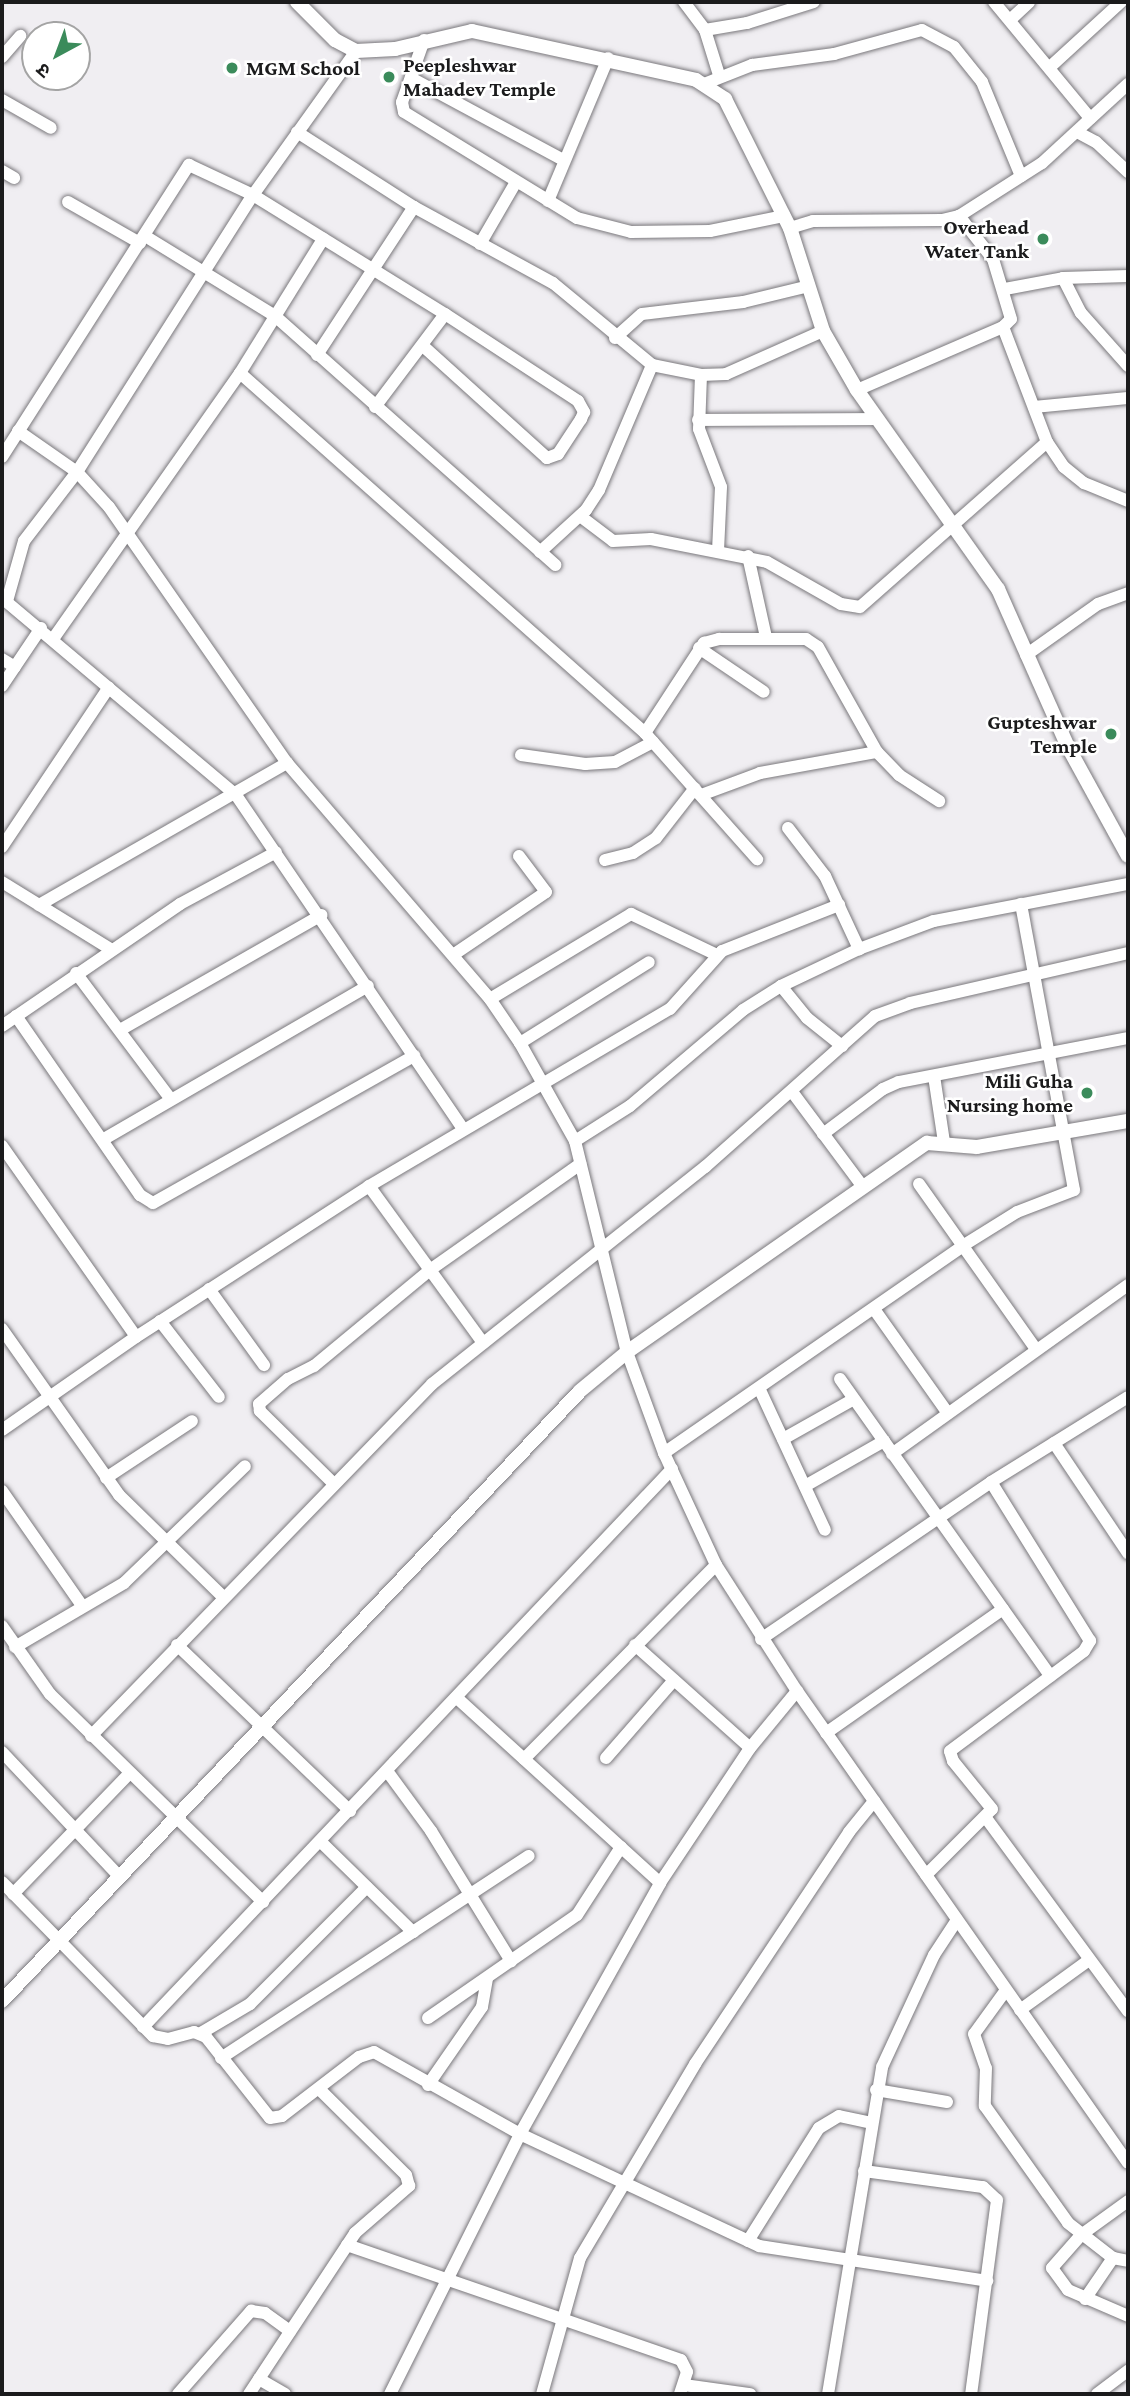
<!DOCTYPE html>
<meta charset="utf-8">
<style>
body{margin:0}
#map{position:relative;width:1130px;height:2396px;overflow:hidden;background:#f0eef2;font-family:"Crimson Pro","Noto Sans Devanagari",serif}
div>[style]{position:absolute}
[style*='--x']{left:calc(var(--x)*1px);top:calc(var(--y)*1px);width:calc(var(--w)*1px);rotate:calc(var(--a)*1deg)}
.roads{filter:drop-shadow(0 0 2px #7a787c) drop-shadow(0 0 2px #7a787c)}
.minor>*{height:12px;margin:-6px;padding:0 6px;transform-origin:6px;border-radius:6px;background:#fff}
.tertiary>*{height:14px;margin:-7px;padding:0 7px;transform-origin:7px;border-radius:7px;background:#fff}
.dots>*{width:19px;height:19px;translate:-50% -50%;box-sizing:border-box;border:4px solid #fff;border-radius:50%}
span{translate:-50% -50%;white-space:nowrap;text-align:center;line-height:1.15;-webkit-text-stroke:5px #fff;paint-order:stroke}
.poi-label{font-size:21px;color:#1b1b1c;font-weight:700}
.left{translate:0 -50%;text-align:left}
.right{translate:-100% -50%;text-align:right}
.frame{position:absolute;inset:0;border:4px solid #1b1b1c;pointer-events:none}
.north{position:absolute;left:21px;top:21px;width:70px;height:70px;box-sizing:border-box;background:#fff;border:2px solid #a4a4a4;border-radius:50%;rotate:221deg;font-size:19px;font-weight:700;line-height:28px;text-align:center;color:#1b1b1c}
.north::after{content:'';display:block;margin:auto;width:24px;height:32px;background:#3b8b5b;clip-path:polygon(50% 0,100% 100%,50% 72%,0 100%)}
</style>
<div id="map">
<div class="roads">
<div class="minor">
<div style="--x:684;--y:2;--w:35;--a:53"></div>
<div style="--x:705;--y:30;--w:47;--a:72.7"></div>
<div style="--x:994;--y:2;--w:151;--a:50.4"></div>
<div style="--x:1010;--y:20;--w:26;--a:-43"></div>
<div style="--x:705;--y:30;--w:43;--a:-9.5"></div>
<div style="--x:747;--y:23;--w:70;--a:-17.4"></div>
<div style="--x:424;--y:40;--w:66;--a:109.5"></div>
<div style="--x:402;--y:102;--w:10;--a:79"></div>
<div style="--x:404;--y:112;--w:203;--a:31.5"></div>
<div style="--x:577;--y:218;--w:56;--a:14.5"></div>
<div style="--x:631;--y:232;--w:79;--a:-0.7"></div>
<div style="--x:710;--y:231;--w:76;--a:-11.5"></div>
<div style="--x:2;--y:57;--w:28;--a:-49"></div>
<div style="--x:1050;--y:67;--w:96;--a:-42.5"></div>
<div style="--x:411;--y:78;--w:173;--a:28.3"></div>
<div style="--x:704;--y:84;--w:52;--a:-21.6"></div>
<div style="--x:752;--y:65;--w:83;--a:-7.6"></div>
<div style="--x:834;--y:54;--w:91;--a:-15.3"></div>
<div style="--x:922;--y:30;--w:36;--a:28"></div>
<div style="--x:954;--y:47;--w:45;--a:51.3"></div>
<div style="--x:982;--y:82;--w:102;--a:67.5"></div>
<div style="--x:2;--y:100;--w:56;--a:29.7"></div>
<div style="--x:297;--y:132;--w:139;--a:32.7"></div>
<div style="--x:414;--y:207;--w:158;--a:28.7"></div>
<div style="--x:553;--y:283;--w:129;--a:39.6"></div>
<div style="--x:652;--y:365;--w:50;--a:11.5"></div>
<div style="--x:701;--y:375;--w:25;--a:-2"></div>
<div style="--x:726;--y:374;--w:106;--a:-23.9"></div>
<div style="--x:1077;--y:132;--w:21;--a:28"></div>
<div style="--x:1096;--y:142;--w:44;--a:43.2"></div>
<div style="--x:2;--y:171;--w:14;--a:30"></div>
<div style="--x:548;--y:201;--w:155;--a:-67.2"></div>
<div style="--x:68;--y:202;--w:83;--a:29.7"></div>
<div style="--x:790;--y:228;--w:24;--a:-17"></div>
<div style="--x:813;--y:221;--w:129;--a:-0.4"></div>
<div style="--x:942;--y:220;--w:17;--a:-13"></div>
<div style="--x:959;--y:216;--w:98;--a:-32.6"></div>
<div style="--x:1042;--y:163;--w:117;--a:-42.6"></div>
<div style="--x:145;--y:236;--w:153;--a:31.6"></div>
<div style="--x:275;--y:316;--w:375;--a:41.6"></div>
<div style="--x:480;--y:244;--w:72;--a:-59.9"></div>
<div style="--x:1063;--y:278;--w:39;--a:63"></div>
<div style="--x:1081;--y:313;--w:71;--a:48.4"></div>
<div style="--x:1005;--y:289;--w:59;--a:-10.7"></div>
<div style="--x:1063;--y:278;--w:65;--a:-1.8"></div>
<div style="--x:1003;--y:327;--w:123;--a:69.1"></div>
<div style="--x:1047;--y:442;--w:30;--a:56"></div>
<div style="--x:1064;--y:467;--w:26;--a:39"></div>
<div style="--x:1084;--y:483;--w:48;--a:22.2"></div>
<div style="--x:615;--y:338;--w:36;--a:-42"></div>
<div style="--x:642;--y:314;--w:102;--a:-6.8"></div>
<div style="--x:743;--y:302;--w:68;--a:-13.6"></div>
<div style="--x:317;--y:355;--w:177;--a:-56.8"></div>
<div style="--x:240;--y:373;--w:542;--a:41.63"></div>
<div style="--x:645;--y:733;--w:169;--a:48.4"></div>
<div style="--x:701;--y:375;--w:54;--a:92.1"></div>
<div style="--x:699;--y:429;--w:62;--a:69.2"></div>
<div style="--x:721;--y:487;--w:63;--a:92.7"></div>
<div style="--x:857;--y:390;--w:159;--a:-23.3"></div>
<div style="--x:1003;--y:327;--w:11;--a:-45"></div>
<div style="--x:1011;--y:319;--w:63;--a:-106.7"></div>
<div style="--x:993;--y:259;--w:55;--a:-128.3"></div>
<div style="--x:375;--y:407;--w:116;--a:-53"></div>
<div style="--x:1034;--y:407;--w:94;--a:-5.5"></div>
<div style="--x:698;--y:420;--w:180;--a:-0.3"></div>
<div style="--x:18;--y:431;--w:72;--a:34.8"></div>
<div style="--x:77;--y:472;--w:47;--a:47.6"></div>
<div style="--x:109;--y:507;--w:312;--a:55.2"></div>
<div style="--x:287;--y:763;--w:311;--a:49.3"></div>
<div style="--x:490;--y:999;--w:53;--a:55.7"></div>
<div style="--x:520;--y:1043;--w:112;--a:60.7"></div>
<div style="--x:575;--y:1141;--w:217;--a:76.2"></div>
<div style="--x:627;--y:1352;--w:108;--a:69.9"></div>
<div style="--x:664;--y:1453;--w:123;--a:65.1"></div>
<div style="--x:716;--y:1565;--w:150;--a:57.3"></div>
<div style="--x:797;--y:1691;--w:576;--a:54.96"></div>
<div style="--x:2;--y:457;--w:347;--a:-57.4"></div>
<div style="--x:189;--y:165;--w:71;--a:25.1"></div>
<div style="--x:253;--y:195;--w:226;--a:31.8"></div>
<div style="--x:445;--y:314;--w:159;--a:33.2"></div>
<div style="--x:578;--y:401;--w:13;--a:61"></div>
<div style="--x:584;--y:412;--w:8;--a:113"></div>
<div style="--x:581;--y:419;--w:42;--a:123.3"></div>
<div style="--x:558;--y:454;--w:12;--a:160"></div>
<div style="--x:547;--y:458;--w:166;--a:-137.9"></div>
<div style="--x:580;--y:516;--w:41;--a:37.1"></div>
<div style="--x:613;--y:541;--w:38;--a:-3"></div>
<div style="--x:651;--y:539;--w:118;--a:11.2"></div>
<div style="--x:767;--y:562;--w:85;--a:29.6"></div>
<div style="--x:841;--y:604;--w:19;--a:9"></div>
<div style="--x:860;--y:607;--w:249;--a:-41.4"></div>
<div style="--x:540;--y:552;--w:62;--a:-42.4"></div>
<div style="--x:586;--y:510;--w:24;--a:-57"></div>
<div style="--x:599;--y:490;--w:136;--a:-67"></div>
<div style="--x:748;--y:556;--w:83;--a:77.5"></div>
<div style="--x:2;--y:598;--w:306;--a:40.1"></div>
<div style="--x:236;--y:795;--w:402;--a:55.8"></div>
<div style="--x:7;--y:601;--w:62;--a:-74.2"></div>
<div style="--x:24;--y:541;--w:87;--a:-52.5"></div>
<div style="--x:77;--y:472;--w:328;--a:-57.6"></div>
<div style="--x:253;--y:195;--w:177;--a:-54.4"></div>
<div style="--x:53;--y:639;--w:325;--a:-54.9"></div>
<div style="--x:240;--y:373;--w:158;--a:-58.2"></div>
<div style="--x:699;--y:648;--w:78;--a:34.1"></div>
<div style="--x:1026;--y:655;--w:88;--a:-35.3"></div>
<div style="--x:1098;--y:604;--w:32;--a:-20"></div>
<div style="--x:2;--y:659;--w:15;--a:32"></div>
<div style="--x:2;--y:686;--w:70;--a:-56.1"></div>
<div style="--x:645;--y:733;--w:108;--a:-56.8"></div>
<div style="--x:704;--y:643;--w:16;--a:-15"></div>
<div style="--x:719;--y:639;--w:87;--a:0"></div>
<div style="--x:806;--y:639;--w:14;--a:34"></div>
<div style="--x:818;--y:647;--w:120;--a:60.7"></div>
<div style="--x:877;--y:752;--w:32;--a:46"></div>
<div style="--x:899;--y:775;--w:48;--a:33"></div>
<div style="--x:521;--y:755;--w:65;--a:8"></div>
<div style="--x:585;--y:764;--w:30;--a:-4"></div>
<div style="--x:615;--y:762;--w:43;--a:-27.8"></div>
<div style="--x:701;--y:795;--w:63;--a:-20.4"></div>
<div style="--x:760;--y:773;--w:119;--a:-10.2"></div>
<div style="--x:788;--y:828;--w:61;--a:52.4"></div>
<div style="--x:825;--y:876;--w:81;--a:65"></div>
<div style="--x:2;--y:847;--w:192;--a:-56.2"></div>
<div style="--x:605;--y:860;--w:29;--a:-14"></div>
<div style="--x:633;--y:853;--w:27;--a:-33"></div>
<div style="--x:656;--y:838;--w:63;--a:-52"></div>
<div style="--x:2;--y:882;--w:129;--a:31.7"></div>
<div style="--x:39;--y:905;--w:286;--a:-29.8"></div>
<div style="--x:453;--y:955;--w:112;--a:-34.1"></div>
<div style="--x:546;--y:892;--w:45;--a:-126.9"></div>
<div style="--x:76;--y:973;--w:156;--a:53.1"></div>
<div style="--x:781;--y:986;--w:41;--a:50.9"></div>
<div style="--x:807;--y:1018;--w:45;--a:38.7"></div>
<div style="--x:490;--y:999;--w:165;--a:-31.1"></div>
<div style="--x:631;--y:914;--w:95;--a:25.5"></div>
<div style="--x:16;--y:1016;--w:218;--a:55.3"></div>
<div style="--x:140;--y:1195;--w:15;--a:32"></div>
<div style="--x:153;--y:1203;--w:300;--a:-29.4"></div>
<div style="--x:2;--y:1026;--w:216;--a:-34.4"></div>
<div style="--x:180;--y:904;--w:109;--a:-28.4"></div>
<div style="--x:120;--y:1030;--w:232;--a:-29.7"></div>
<div style="--x:520;--y:1043;--w:152;--a:-32.1"></div>
<div style="--x:934;--y:1076;--w:67;--a:81.4"></div>
<div style="--x:793;--y:1093;--w:117;--a:53.3"></div>
<div style="--x:823;--y:1134;--w:75;--a:-36.9"></div>
<div style="--x:883;--y:1089;--w:17;--a:-24"></div>
<div style="--x:899;--y:1082;--w:233;--a:-10.9"></div>
<div style="--x:104;--y:1139;--w:305;--a:-30.1"></div>
<div style="--x:575;--y:1141;--w:65;--a:-32.5"></div>
<div style="--x:630;--y:1106;--w:148;--a:-40.3"></div>
<div style="--x:743;--y:1010;--w:45;--a:-32.3"></div>
<div style="--x:781;--y:986;--w:86;--a:-25.4"></div>
<div style="--x:859;--y:949;--w:80;--a:-20.5"></div>
<div style="--x:934;--y:921;--w:197;--a:-10.8"></div>
<div style="--x:2;--y:1146;--w:233;--a:54.9"></div>
<div style="--x:919;--y:1184;--w:202;--a:54.7"></div>
<div style="--x:369;--y:1186;--w:194;--a:54"></div>
<div style="--x:209;--y:1289;--w:94;--a:54.1"></div>
<div style="--x:874;--y:1309;--w:126;--a:54.7"></div>
<div style="--x:160;--y:1321;--w:96;--a:52.2"></div>
<div style="--x:2;--y:1329;--w:203;--a:54.8"></div>
<div style="--x:119;--y:1495;--w:146;--a:44.4"></div>
<div style="--x:840;--y:1379;--w:364;--a:54.7"></div>
<div style="--x:760;--y:1390;--w:154;--a:65.1"></div>
<div style="--x:2;--y:1430;--w:163;--a:-34.8"></div>
<div style="--x:136;--y:1337;--w:278;--a:-32.9"></div>
<div style="--x:369;--y:1186;--w:349;--a:-30.5"></div>
<div style="--x:670;--y:1009;--w:78;--a:-48.1"></div>
<div style="--x:722;--y:951;--w:126;--a:-21.5"></div>
<div style="--x:783;--y:1439;--w:81;--a:-29.4"></div>
<div style="--x:1054;--y:1443;--w:133;--a:56.1"></div>
<div style="--x:664;--y:1453;--w:365;--a:-34.7"></div>
<div style="--x:964;--y:1245;--w:62;--a:-31.9"></div>
<div style="--x:1017;--y:1212;--w:61;--a:-21.1"></div>
<div style="--x:1074;--y:1190;--w:291;--a:-100.5"></div>
<div style="--x:892;--y:1454;--w:290;--a:-35.6"></div>
<div style="--x:106;--y:1478;--w:103;--a:-33.5"></div>
<div style="--x:333;--y:1483;--w:103;--a:-135.4"></div>
<div style="--x:260;--y:1411;--w:7;--a:-98"></div>
<div style="--x:259;--y:1404;--w:38;--a:-41"></div>
<div style="--x:288;--y:1379;--w:29;--a:-27"></div>
<div style="--x:314;--y:1366;--w:151;--a:-39.6"></div>
<div style="--x:430;--y:1270;--w:184;--a:-35.2"></div>
<div style="--x:805;--y:1486;--w:91;--a:-29.7"></div>
<div style="--x:2;--y:1491;--w:141;--a:55.1"></div>
<div style="--x:2;--y:1626;--w:83;--a:54.8"></div>
<div style="--x:50;--y:1694;--w:298;--a:44.3"></div>
<div style="--x:761;--y:1639;--w:278;--a:-34.3"></div>
<div style="--x:991;--y:1482;--w:161;--a:-31.8"></div>
<div style="--x:177;--y:1645;--w:240;--a:43.8"></div>
<div style="--x:635;--y:1645;--w:154;--a:41.8"></div>
<div style="--x:15;--y:1647;--w:126;--a:-30.4"></div>
<div style="--x:124;--y:1583;--w:168;--a:-44"></div>
<div style="--x:457;--y:1698;--w:275;--a:42.3"></div>
<div style="--x:826;--y:1733;--w:216;--a:-35"></div>
<div style="--x:91;--y:1736;--w:490;--a:-45.9"></div>
<div style="--x:432;--y:1384;--w:349;--a:-38.5"></div>
<div style="--x:705;--y:1167;--w:227;--a:-41.6"></div>
<div style="--x:875;--y:1016;--w:37;--a:-20"></div>
<div style="--x:910;--y:1003;--w:224;--a:-12.9"></div>
<div style="--x:2;--y:1752;--w:172;--a:46.7"></div>
<div style="--x:606;--y:1758;--w:103;--a:-48.9"></div>
<div style="--x:524;--y:1759;--w:273;--a:-45.3"></div>
<div style="--x:387;--y:1771;--w:74;--a:53.7"></div>
<div style="--x:431;--y:1831;--w:153;--a:58.4"></div>
<div style="--x:986;--y:1818;--w:240;--a:53.7"></div>
<div style="--x:321;--y:1842;--w:129;--a:44.4"></div>
<div style="--x:926;--y:1875;--w:93;--a:-45"></div>
<div style="--x:992;--y:1809;--w:62;--a:-129.1"></div>
<div style="--x:953;--y:1761;--w:10;--a:-107"></div>
<div style="--x:950;--y:1751;--w:167;--a:-36.7"></div>
<div style="--x:1084;--y:1651;--w:12;--a:-59"></div>
<div style="--x:1090;--y:1641;--w:187;--a:-121.9"></div>
<div style="--x:2;--y:1882;--w:216;--a:45.6"></div>
<div style="--x:153;--y:2036;--w:15;--a:11"></div>
<div style="--x:168;--y:2039;--w:27;--a:-15"></div>
<div style="--x:194;--y:2032;--w:13;--a:23"></div>
<div style="--x:206;--y:2037;--w:103;--a:51.7"></div>
<div style="--x:270;--y:2118;--w:12;--a:-9"></div>
<div style="--x:282;--y:2116;--w:97;--a:-37.5"></div>
<div style="--x:359;--y:2057;--w:16;--a:-18"></div>
<div style="--x:374;--y:2052;--w:167;--a:29.3"></div>
<div style="--x:520;--y:2134;--w:264;--a:25.1"></div>
<div style="--x:759;--y:2246;--w:231;--a:8.7"></div>
<div style="--x:13;--y:1894;--w:168;--a:-46"></div>
<div style="--x:1006;--y:1990;--w:54;--a:126"></div>
<div style="--x:974;--y:2034;--w:36;--a:71"></div>
<div style="--x:986;--y:2068;--w:38;--a:92"></div>
<div style="--x:985;--y:2106;--w:143;--a:54.6"></div>
<div style="--x:1068;--y:2223;--w:57;--a:37.9"></div>
<div style="--x:1113;--y:2258;--w:15;--a:11"></div>
<div style="--x:1020;--y:2010;--w:85;--a:-35.9"></div>
<div style="--x:428;--y:2018;--w:181;--a:-34.7"></div>
<div style="--x:577;--y:1915;--w:81;--a:-57.1"></div>
<div style="--x:143;--y:2027;--w:769;--a:-46.53"></div>
<div style="--x:201;--y:2033;--w:57;--a:-30.6"></div>
<div style="--x:250;--y:2004;--w:165;--a:-45"></div>
<div style="--x:221;--y:2058;--w:368;--a:-33.3"></div>
<div style="--x:428;--y:2085;--w:95;--a:-55.3"></div>
<div style="--x:482;--y:2007;--w:29;--a:-80"></div>
<div style="--x:876;--y:2090;--w:72;--a:9.6"></div>
<div style="--x:864;--y:2171;--w:120;--a:7.7"></div>
<div style="--x:983;--y:2187;--w:19;--a:43"></div>
<div style="--x:997;--y:2200;--w:196;--a:97.6"></div>
<div style="--x:1128;--y:2201;--w:58;--a:144.1"></div>
<div style="--x:1081;--y:2235;--w:44;--a:131.3"></div>
<div style="--x:1052;--y:2268;--w:27;--a:54"></div>
<div style="--x:1068;--y:2290;--w:65;--a:23.4"></div>
<div style="--x:748;--y:2241;--w:133;--a:-57.9"></div>
<div style="--x:819;--y:2128;--w:23;--a:-31"></div>
<div style="--x:839;--y:2116;--w:33;--a:12"></div>
<div style="--x:347;--y:2245;--w:353;--a:19"></div>
<div style="--x:681;--y:2360;--w:13;--a:63"></div>
<div style="--x:687;--y:2372;--w:23;--a:108"></div>
<div style="--x:1085;--y:2299;--w:50;--a:-55.7"></div>
<div style="--x:259;--y:2379;--w:30;--a:30"></div>
<div style="--x:684;--y:2385;--w:67;--a:7.8"></div>
<div style="--x:178;--y:2394;--w:111;--a:-48.7"></div>
<div style="--x:251;--y:2311;--w:14;--a:8"></div>
<div style="--x:265;--y:2313;--w:31;--a:36"></div>
<div style="--x:249;--y:2394;--w:193;--a:-56.6"></div>
<div style="--x:355;--y:2233;--w:72;--a:-41"></div>
<div style="--x:409;--y:2186;--w:11;--a:-105"></div>
<div style="--x:406;--y:2175;--w:121;--a:-135.3"></div>
<div style="--x:390;--y:2394;--w:291;--a:-63.4"></div>
<div style="--x:520;--y:2134;--w:287;--a:-60.8"></div>
<div style="--x:660;--y:1883;--w:162;--a:-56.3"></div>
<div style="--x:750;--y:1748;--w:74;--a:-50.5"></div>
<div style="--x:542;--y:2394;--w:141;--a:-74.4"></div>
<div style="--x:580;--y:2258;--w:226;--a:-59.3"></div>
<div style="--x:695;--y:2064;--w:278;--a:-56.4"></div>
<div style="--x:849;--y:1832;--w:40;--a:-51"></div>
<div style="--x:828;--y:2394;--w:331;--a:-80.6"></div>
<div style="--x:882;--y:2067;--w:123;--a:-65.1"></div>
<div style="--x:934;--y:1955;--w:42;--a:-56.7"></div>
<div style="--x:1097;--y:2394;--w:39;--a:-37"></div>
</div>
<div class="tertiary">
<div style="--x:297;--y:2;--w:54;--a:45"></div>
<div style="--x:335;--y:40;--w:24;--a:28"></div>
<div style="--x:356;--y:51;--w:39;--a:-3"></div>
<div style="--x:395;--y:49;--w:79;--a:-13.2"></div>
<div style="--x:472;--y:31;--w:229;--a:12.3"></div>
<div style="--x:696;--y:80;--w:35;--a:33"></div>
<div style="--x:725;--y:99;--w:144;--a:63.3"></div>
<div style="--x:790;--y:228;--w:108;--a:72.2"></div>
<div style="--x:823;--y:331;--w:68;--a:60"></div>
<div style="--x:857;--y:390;--w:244;--a:54.7"></div>
<div style="--x:998;--y:589;--w:173;--a:66.1"></div>
<div style="--x:1068;--y:747;--w:124;--a:61.2"></div>
<div style="--x:2;--y:2001;--w:840;--a:-46.54"></div>
<div style="--x:580;--y:1391;--w:61;--a:-39.7"></div>
<div style="--x:627;--y:1352;--w:366;--a:-34.9"></div>
<div style="--x:927;--y:1143;--w:50;--a:4.6"></div>
<div style="--x:977;--y:1147;--w:153;--a:-9.8"></div>
</div>
</div>
<div class="dots">
<div style="left:232px;top:68px;background:#3b8b5b"></div>
<div style="left:389px;top:77px;background:#3b8b5b"></div>
<div style="left:1043px;top:239px;background:#3b8b5b"></div>
<div style="left:1111px;top:734px;background:#3b8b5b"></div>
<div style="left:1087px;top:1093px;background:#3b8b5b"></div>
</div>
<div class="poi-label">
<span class="left" style="left:403px;top:77px">Peepleshwar<br>Mahadev Temple</span>
<span class="left" style="left:246px;top:68px">MGM School</span>
<span class="right" style="left:1029px;top:239px">Overhead<br>Water Tank</span>
<span class="right" style="left:1097px;top:734px">Gupteshwar<br>Temple</span>
<span class="right" style="left:1073px;top:1093px">Mili Guha<br>Nursing home</span>
</div>
<div class="frame"></div>
<div class="north">उ</div>
</div>
